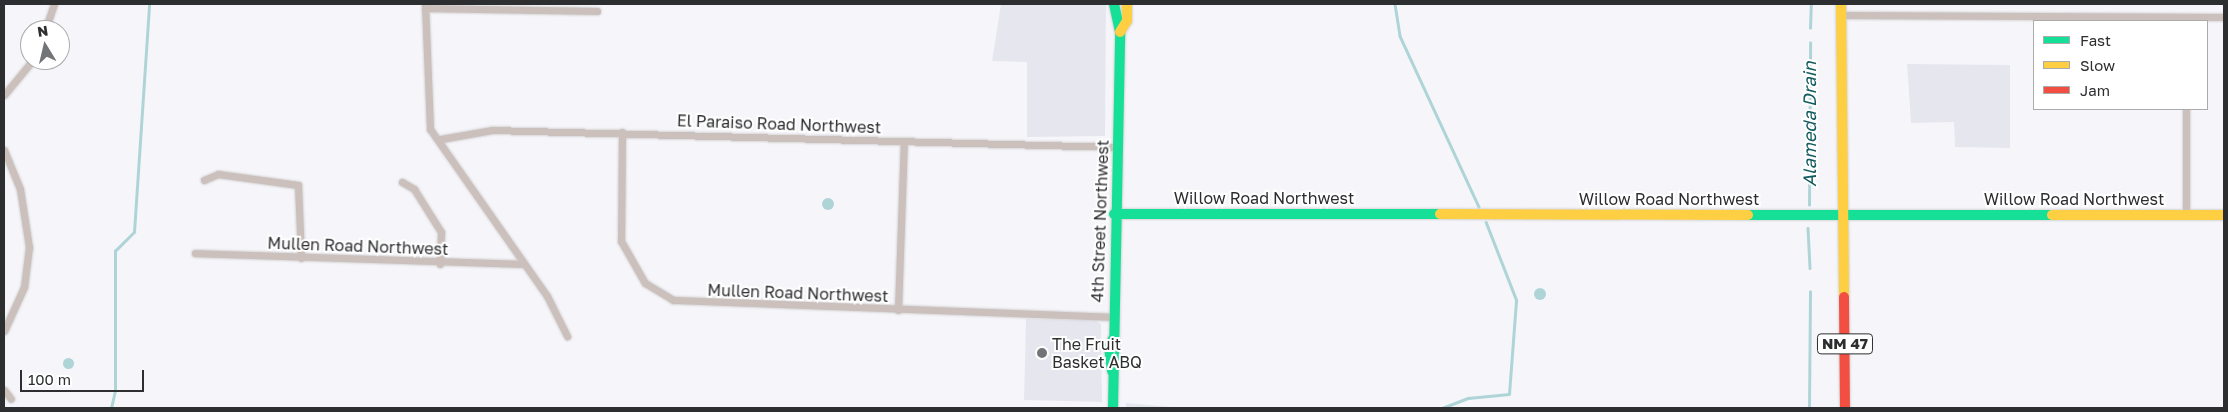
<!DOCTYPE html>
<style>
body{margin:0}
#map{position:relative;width:2228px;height:412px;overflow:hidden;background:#f6f6fa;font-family:"Golos Text",sans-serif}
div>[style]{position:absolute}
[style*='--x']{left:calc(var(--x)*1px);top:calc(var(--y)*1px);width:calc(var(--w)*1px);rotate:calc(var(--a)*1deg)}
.built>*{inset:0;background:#e6e6ef}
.water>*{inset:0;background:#afd4d8}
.round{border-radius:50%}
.stream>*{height:2.5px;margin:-1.25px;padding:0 1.25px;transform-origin:1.25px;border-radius:1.25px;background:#afd4d8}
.roads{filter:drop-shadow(0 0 1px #d3d3d5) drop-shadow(0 0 1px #d3d3d5)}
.street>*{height:7px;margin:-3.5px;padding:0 3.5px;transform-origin:3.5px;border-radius:3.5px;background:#cbc0bb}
.fast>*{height:10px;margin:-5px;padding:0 5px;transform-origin:5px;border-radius:5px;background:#16e098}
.slow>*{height:10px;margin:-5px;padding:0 5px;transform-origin:5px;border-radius:5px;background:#ffcf43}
.jam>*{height:10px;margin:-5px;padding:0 5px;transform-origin:5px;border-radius:5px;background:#f24e42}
.dots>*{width:14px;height:14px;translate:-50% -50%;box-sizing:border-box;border:2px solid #fff;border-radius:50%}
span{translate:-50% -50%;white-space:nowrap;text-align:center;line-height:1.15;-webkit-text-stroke:4px #fff;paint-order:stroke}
.shield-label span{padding:1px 4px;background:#fff;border:1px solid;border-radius:4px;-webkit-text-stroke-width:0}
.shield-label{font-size:15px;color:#2d2e30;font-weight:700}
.street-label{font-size:16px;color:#2d2e30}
.poi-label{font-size:16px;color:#2d2e30}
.left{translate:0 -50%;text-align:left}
.water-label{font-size:18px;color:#125c60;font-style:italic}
.frame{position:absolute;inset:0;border:5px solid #2d2e30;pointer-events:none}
.legend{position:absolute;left:2033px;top:20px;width:175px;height:90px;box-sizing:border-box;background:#fff;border:1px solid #ababac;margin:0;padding:6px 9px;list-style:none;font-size:15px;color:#2d2e30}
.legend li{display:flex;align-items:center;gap:10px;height:25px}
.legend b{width:25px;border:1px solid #ababac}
.north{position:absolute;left:20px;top:20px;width:50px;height:50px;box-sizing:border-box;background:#fff;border:1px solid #ababac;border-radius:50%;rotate:351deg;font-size:14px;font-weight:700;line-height:20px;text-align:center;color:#2d2e30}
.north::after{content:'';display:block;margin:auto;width:18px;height:22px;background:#737477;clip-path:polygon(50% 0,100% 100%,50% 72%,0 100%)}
.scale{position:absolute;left:20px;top:370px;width:124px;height:22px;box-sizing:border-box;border:2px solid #2d2e30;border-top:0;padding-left:6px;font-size:15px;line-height:18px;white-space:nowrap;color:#2d2e30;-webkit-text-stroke:4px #fff;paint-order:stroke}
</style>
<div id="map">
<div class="built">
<div style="clip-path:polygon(1001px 4px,1106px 4px,1105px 136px,1027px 137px,1027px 62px,992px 61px)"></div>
<div style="clip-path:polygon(1907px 64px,2010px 65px,2010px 148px,1955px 147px,1954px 122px,1911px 123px)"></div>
<div style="clip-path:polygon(1026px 319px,1095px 320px,1101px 324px,1102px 402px,1024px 400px)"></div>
<div style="clip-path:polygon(1126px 403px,1184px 408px,1126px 408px)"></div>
</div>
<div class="water">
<div class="round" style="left:822px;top:198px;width:12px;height:12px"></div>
<div class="round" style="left:1534px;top:288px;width:12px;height:12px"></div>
<div class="round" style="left:62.5px;top:357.5px;width:11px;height:11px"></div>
</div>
<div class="stream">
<div style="--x:1395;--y:4;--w:32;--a:81"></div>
<div style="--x:1400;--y:36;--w:188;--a:65.2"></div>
<div style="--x:1810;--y:28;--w:24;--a:-88"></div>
<div style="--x:1809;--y:205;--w:162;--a:-89.6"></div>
<div style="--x:1808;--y:228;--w:40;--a:87.1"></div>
<div style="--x:111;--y:408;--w:18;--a:-77"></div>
<div style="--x:115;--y:390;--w:139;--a:-90"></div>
<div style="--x:115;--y:251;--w:27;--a:-45"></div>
<div style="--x:134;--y:232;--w:228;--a:-86.2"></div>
<div style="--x:1442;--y:408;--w:28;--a:-21"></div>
<div style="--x:1468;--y:398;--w:41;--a:-5.6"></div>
<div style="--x:1509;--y:394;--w:94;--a:-85.7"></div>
<div style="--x:1516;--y:300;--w:83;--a:-111.3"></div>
<div style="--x:1809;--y:408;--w:116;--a:-89.5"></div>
</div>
<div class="roads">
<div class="street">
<div style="--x:425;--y:4;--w:125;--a:87.7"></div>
<div style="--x:430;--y:129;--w:204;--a:55"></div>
<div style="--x:547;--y:296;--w:45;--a:63.4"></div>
<div style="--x:425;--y:8;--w:172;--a:1"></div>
<div style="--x:1841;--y:15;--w:383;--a:0.3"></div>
<div style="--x:45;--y:30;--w:28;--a:-71"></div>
<div style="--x:4;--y:95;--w:45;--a:-50.4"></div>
<div style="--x:2186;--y:109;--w:105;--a:90"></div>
<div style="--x:622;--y:132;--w:109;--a:90.5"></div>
<div style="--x:621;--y:241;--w:48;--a:60.3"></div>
<div style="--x:645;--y:283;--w:33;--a:31"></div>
<div style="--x:673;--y:300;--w:440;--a:2.2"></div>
<div style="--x:441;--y:139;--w:52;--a:-10"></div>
<div style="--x:492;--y:130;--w:626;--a:1.56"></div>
<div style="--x:4;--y:150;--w:42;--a:67.7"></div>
<div style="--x:20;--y:189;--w:59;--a:81.2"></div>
<div style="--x:29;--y:247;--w:40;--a:97.1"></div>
<div style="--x:24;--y:287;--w:48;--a:114.4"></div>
<div style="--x:204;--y:180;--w:15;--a:-23"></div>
<div style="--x:218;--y:174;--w:81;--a:7.8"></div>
<div style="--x:298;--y:185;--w:73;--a:87.6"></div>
<div style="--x:402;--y:182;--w:14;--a:30"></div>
<div style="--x:414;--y:189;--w:51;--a:57.9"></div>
<div style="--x:441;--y:232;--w:32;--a:92"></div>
<div style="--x:195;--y:253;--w:326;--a:1.9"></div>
<div style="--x:898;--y:310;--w:169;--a:-88"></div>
<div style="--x:4;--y:390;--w:11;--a:52"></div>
</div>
<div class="fast">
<div style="--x:1114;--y:214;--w:326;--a:0"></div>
<div style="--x:1748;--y:215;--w:304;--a:0"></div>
<div style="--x:1112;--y:371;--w:23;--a:-97"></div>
<div style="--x:1109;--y:348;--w:10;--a:-66"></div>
<div style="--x:1113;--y:408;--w:376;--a:-88.9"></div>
<div style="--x:1120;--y:32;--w:29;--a:-102"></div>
</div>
<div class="slow">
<div style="--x:1841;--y:4;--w:293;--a:89.4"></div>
<div style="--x:1120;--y:32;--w:13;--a:-58"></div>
<div style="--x:1127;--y:21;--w:17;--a:-90"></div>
<div style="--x:1440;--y:214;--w:308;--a:0.2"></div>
<div style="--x:2052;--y:215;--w:172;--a:0"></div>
</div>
<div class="jam">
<div style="--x:1844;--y:297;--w:111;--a:89.5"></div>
</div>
</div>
<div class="dots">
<div style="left:1042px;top:353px;background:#737477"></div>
</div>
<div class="shield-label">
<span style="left:1845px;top:344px">NM 47</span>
</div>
<div class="street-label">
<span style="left:779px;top:124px;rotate:2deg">El Paraiso Road Northwest</span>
<span style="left:1264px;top:198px">Willow Road Northwest</span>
<span style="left:1669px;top:199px">Willow Road Northwest</span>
<span style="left:2074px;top:199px">Willow Road Northwest</span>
<span style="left:1100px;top:221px;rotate:-88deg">4th Street Northwest</span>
<span style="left:358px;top:246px;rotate:2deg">Mullen Road Northwest</span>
<span style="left:798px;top:293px;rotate:2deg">Mullen Road Northwest</span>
</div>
<div class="poi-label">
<span class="left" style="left:1052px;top:353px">The Fruit<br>Basket ABQ</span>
</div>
<div class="water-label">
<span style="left:1809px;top:124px;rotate:-90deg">Alameda Drain</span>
</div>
<div class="frame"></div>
<ul class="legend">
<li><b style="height:6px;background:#16e098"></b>Fast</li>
<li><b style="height:6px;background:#ffcf43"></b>Slow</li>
<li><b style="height:6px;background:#f24e42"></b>Jam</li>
</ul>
<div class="north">N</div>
<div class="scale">100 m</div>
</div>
